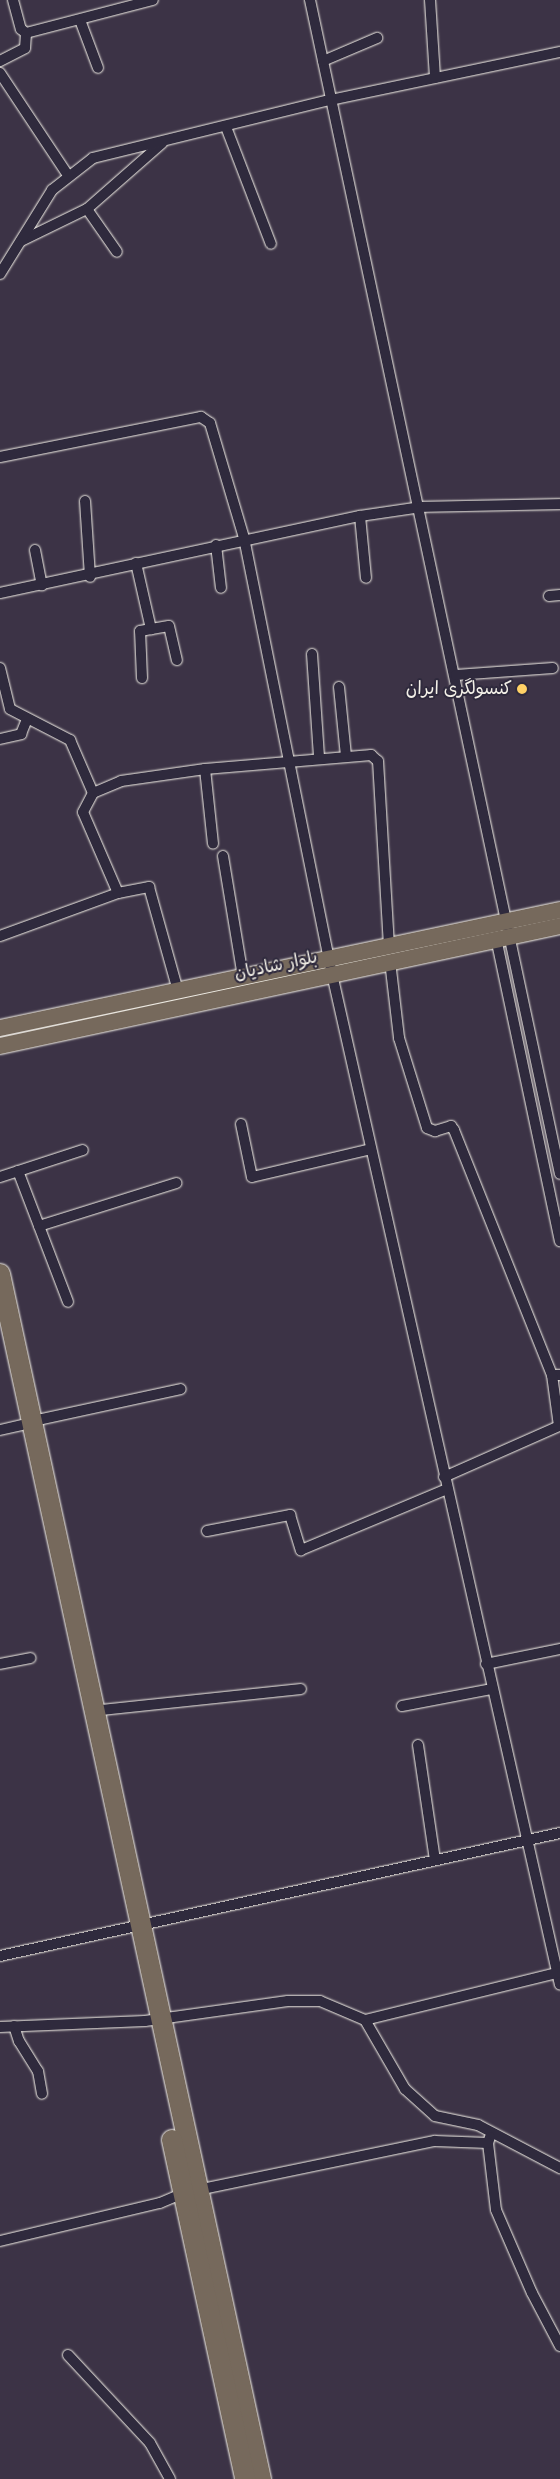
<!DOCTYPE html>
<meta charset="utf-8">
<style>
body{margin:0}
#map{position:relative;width:560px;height:2479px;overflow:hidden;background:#3c3346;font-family:"Balsamiq Sans","Playpen Sans Arabic",sans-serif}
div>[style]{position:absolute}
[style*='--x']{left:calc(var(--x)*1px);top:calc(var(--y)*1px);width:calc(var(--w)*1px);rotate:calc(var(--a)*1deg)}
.roads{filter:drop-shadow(0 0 1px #f4f1e8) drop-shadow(0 0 1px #f4f1e8)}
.street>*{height:10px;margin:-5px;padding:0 5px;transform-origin:5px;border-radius:5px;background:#2f2a3d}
.primary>*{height:16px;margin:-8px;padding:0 8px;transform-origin:8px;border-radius:8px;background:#76695c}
.highway>*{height:20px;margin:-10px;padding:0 10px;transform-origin:10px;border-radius:10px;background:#76695c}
.dots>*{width:14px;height:14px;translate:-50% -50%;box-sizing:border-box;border:2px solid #2f2a3d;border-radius:50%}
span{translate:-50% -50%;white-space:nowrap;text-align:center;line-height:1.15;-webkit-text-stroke:4px #2f2a3d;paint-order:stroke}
.poi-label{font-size:18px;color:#f4f1e8}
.right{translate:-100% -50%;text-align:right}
.street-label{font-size:18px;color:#f4f1e8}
</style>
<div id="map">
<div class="roads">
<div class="street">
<div style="--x:13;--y:0;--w:30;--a:75"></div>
<div style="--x:21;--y:29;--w:6;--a:39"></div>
<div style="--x:26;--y:33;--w:131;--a:-14.6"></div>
<div style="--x:310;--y:0;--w:1200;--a:77.98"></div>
<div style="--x:430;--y:0;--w:78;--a:86.3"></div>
<div style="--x:80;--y:20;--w:51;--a:69.4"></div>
<div style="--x:0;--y:61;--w:28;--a:-27"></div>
<div style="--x:25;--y:48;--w:15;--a:-86"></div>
<div style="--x:323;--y:61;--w:59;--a:-23.1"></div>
<div style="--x:0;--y:73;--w:121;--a:56.4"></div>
<div style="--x:226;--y:127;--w:125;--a:69"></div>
<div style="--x:87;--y:209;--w:52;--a:55.1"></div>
<div style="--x:21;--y:241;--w:73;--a:-25.9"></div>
<div style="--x:87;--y:209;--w:100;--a:-41.3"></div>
<div style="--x:0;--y:274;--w:99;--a:-58.2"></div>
<div style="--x:52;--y:190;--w:52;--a:-38"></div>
<div style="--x:93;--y:158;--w:244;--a:-13.8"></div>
<div style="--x:330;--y:100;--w:235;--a:-11.8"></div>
<div style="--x:0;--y:457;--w:205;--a:-11.3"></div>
<div style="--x:201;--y:417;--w:11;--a:34"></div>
<div style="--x:210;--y:423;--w:120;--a:73.5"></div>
<div style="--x:244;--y:538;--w:445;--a:78.6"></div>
<div style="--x:332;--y:974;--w:1036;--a:77.29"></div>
<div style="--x:85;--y:501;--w:76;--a:86.2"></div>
<div style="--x:360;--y:516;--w:62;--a:84.5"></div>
<div style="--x:216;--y:545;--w:43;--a:83.4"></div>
<div style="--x:35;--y:550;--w:36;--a:79"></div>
<div style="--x:136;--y:563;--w:68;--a:77.2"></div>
<div style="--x:0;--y:593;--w:368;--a:-12.1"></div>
<div style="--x:360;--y:516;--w:62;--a:-8.4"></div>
<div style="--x:421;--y:507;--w:139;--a:-1.2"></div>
<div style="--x:549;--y:596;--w:11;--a:-5"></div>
<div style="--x:312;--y:654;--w:103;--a:86.1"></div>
<div style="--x:0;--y:668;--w:42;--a:76.3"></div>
<div style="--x:10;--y:709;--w:68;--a:27.3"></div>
<div style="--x:70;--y:740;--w:58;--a:66.5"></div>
<div style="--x:456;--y:675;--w:97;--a:-4.1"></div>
<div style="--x:142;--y:678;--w:47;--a:-92.4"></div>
<div style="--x:140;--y:631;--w:29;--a:-10"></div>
<div style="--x:169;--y:626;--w:35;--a:77"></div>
<div style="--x:339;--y:687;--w:69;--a:84.2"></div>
<div style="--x:0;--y:739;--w:22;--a:-13"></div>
<div style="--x:21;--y:734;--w:16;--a:-68"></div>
<div style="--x:205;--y:769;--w:75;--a:83.9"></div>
<div style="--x:223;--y:856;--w:123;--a:80.6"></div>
<div style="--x:118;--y:893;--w:32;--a:-11"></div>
<div style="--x:149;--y:887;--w:108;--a:74.4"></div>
<div style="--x:0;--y:936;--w:126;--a:-20"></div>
<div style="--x:118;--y:893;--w:88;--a:-113.4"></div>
<div style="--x:83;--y:812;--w:21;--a:-62"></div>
<div style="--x:93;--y:793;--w:30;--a:-23"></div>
<div style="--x:121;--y:781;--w:85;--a:-8.1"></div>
<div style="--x:205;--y:769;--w:167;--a:-4.8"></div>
<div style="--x:371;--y:755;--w:9;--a:41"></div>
<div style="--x:378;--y:761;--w:185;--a:86.6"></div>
<div style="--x:496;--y:938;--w:310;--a:78.1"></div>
<div style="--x:390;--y:961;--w:78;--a:83.3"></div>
<div style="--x:399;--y:1038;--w:94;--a:72.7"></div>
<div style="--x:427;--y:1128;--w:9;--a:21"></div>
<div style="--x:435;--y:1131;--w:17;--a:-17"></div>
<div style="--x:451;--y:1126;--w:5;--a:53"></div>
<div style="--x:454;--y:1130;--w:264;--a:68.2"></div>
<div style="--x:552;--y:1375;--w:8;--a:0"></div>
<div style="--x:241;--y:1124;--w:54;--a:78.3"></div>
<div style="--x:252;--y:1177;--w:122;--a:-13.2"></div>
<div style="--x:18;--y:1171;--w:140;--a:69.1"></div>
<div style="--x:0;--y:1177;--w:87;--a:-18"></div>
<div style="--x:39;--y:1226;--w:144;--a:-17.4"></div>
<div style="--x:33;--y:1421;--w:151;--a:-12.2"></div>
<div style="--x:0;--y:1430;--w:22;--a:-13"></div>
<div style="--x:444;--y:1477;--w:126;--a:-23.9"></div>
<div style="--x:559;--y:1426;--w:51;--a:-97.8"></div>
<div style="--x:207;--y:1531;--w:85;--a:-10.9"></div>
<div style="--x:290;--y:1515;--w:37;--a:73"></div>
<div style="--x:301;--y:1550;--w:158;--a:-22.7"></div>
<div style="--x:0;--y:1664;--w:31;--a:-11"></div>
<div style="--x:486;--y:1664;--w:76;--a:-11.5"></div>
<div style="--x:402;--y:1706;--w:92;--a:-10.7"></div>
<div style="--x:92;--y:1711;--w:210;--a:-6"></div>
<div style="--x:418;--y:1745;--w:116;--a:81.6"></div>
<div style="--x:0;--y:1956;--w:573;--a:-12.39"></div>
<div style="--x:365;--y:2020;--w:201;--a:-13.8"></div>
<div style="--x:14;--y:2026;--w:16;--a:72"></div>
<div style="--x:19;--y:2041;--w:36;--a:58"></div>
<div style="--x:38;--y:2071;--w:23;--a:80"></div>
<div style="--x:0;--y:2027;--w:145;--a:-2.4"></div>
<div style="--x:145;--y:2021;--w:144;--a:-8"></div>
<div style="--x:288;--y:2001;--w:32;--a:0"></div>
<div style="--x:320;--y:2001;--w:49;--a:22.9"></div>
<div style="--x:365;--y:2020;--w:80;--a:59.9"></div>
<div style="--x:405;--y:2089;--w:40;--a:42"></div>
<div style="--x:435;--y:2116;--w:44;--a:11.8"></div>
<div style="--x:478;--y:2125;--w:93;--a:27.7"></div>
<div style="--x:490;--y:2137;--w:6;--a:108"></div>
<div style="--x:488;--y:2143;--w:67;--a:83.2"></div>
<div style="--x:496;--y:2210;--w:90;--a:66.6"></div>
<div style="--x:532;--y:2293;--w:60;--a:62.2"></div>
<div style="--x:0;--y:2241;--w:164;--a:-13.4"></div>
<div style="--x:160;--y:2203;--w:25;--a:-23"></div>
<div style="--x:183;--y:2193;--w:257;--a:-11.7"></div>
<div style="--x:435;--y:2141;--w:53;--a:2.2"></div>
<div style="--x:68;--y:2355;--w:120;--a:47"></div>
<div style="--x:150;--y:2443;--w:41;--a:60.9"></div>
</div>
<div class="primary">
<div style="--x:0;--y:1028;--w:572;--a:-11.9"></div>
<div style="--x:0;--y:1046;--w:573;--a:-12.09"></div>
</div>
<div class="highway">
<div style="--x:0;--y:1274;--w:1233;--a:77.78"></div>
<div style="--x:172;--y:2140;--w:347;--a:77.8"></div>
</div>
</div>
<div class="dots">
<div style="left:522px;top:689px;background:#ffd166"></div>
</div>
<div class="poi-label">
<span class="right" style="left:512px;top:689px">کنسولگری ایران</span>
</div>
<div class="street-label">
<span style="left:276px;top:966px;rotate:-12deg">بلوار شادیان</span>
</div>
</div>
